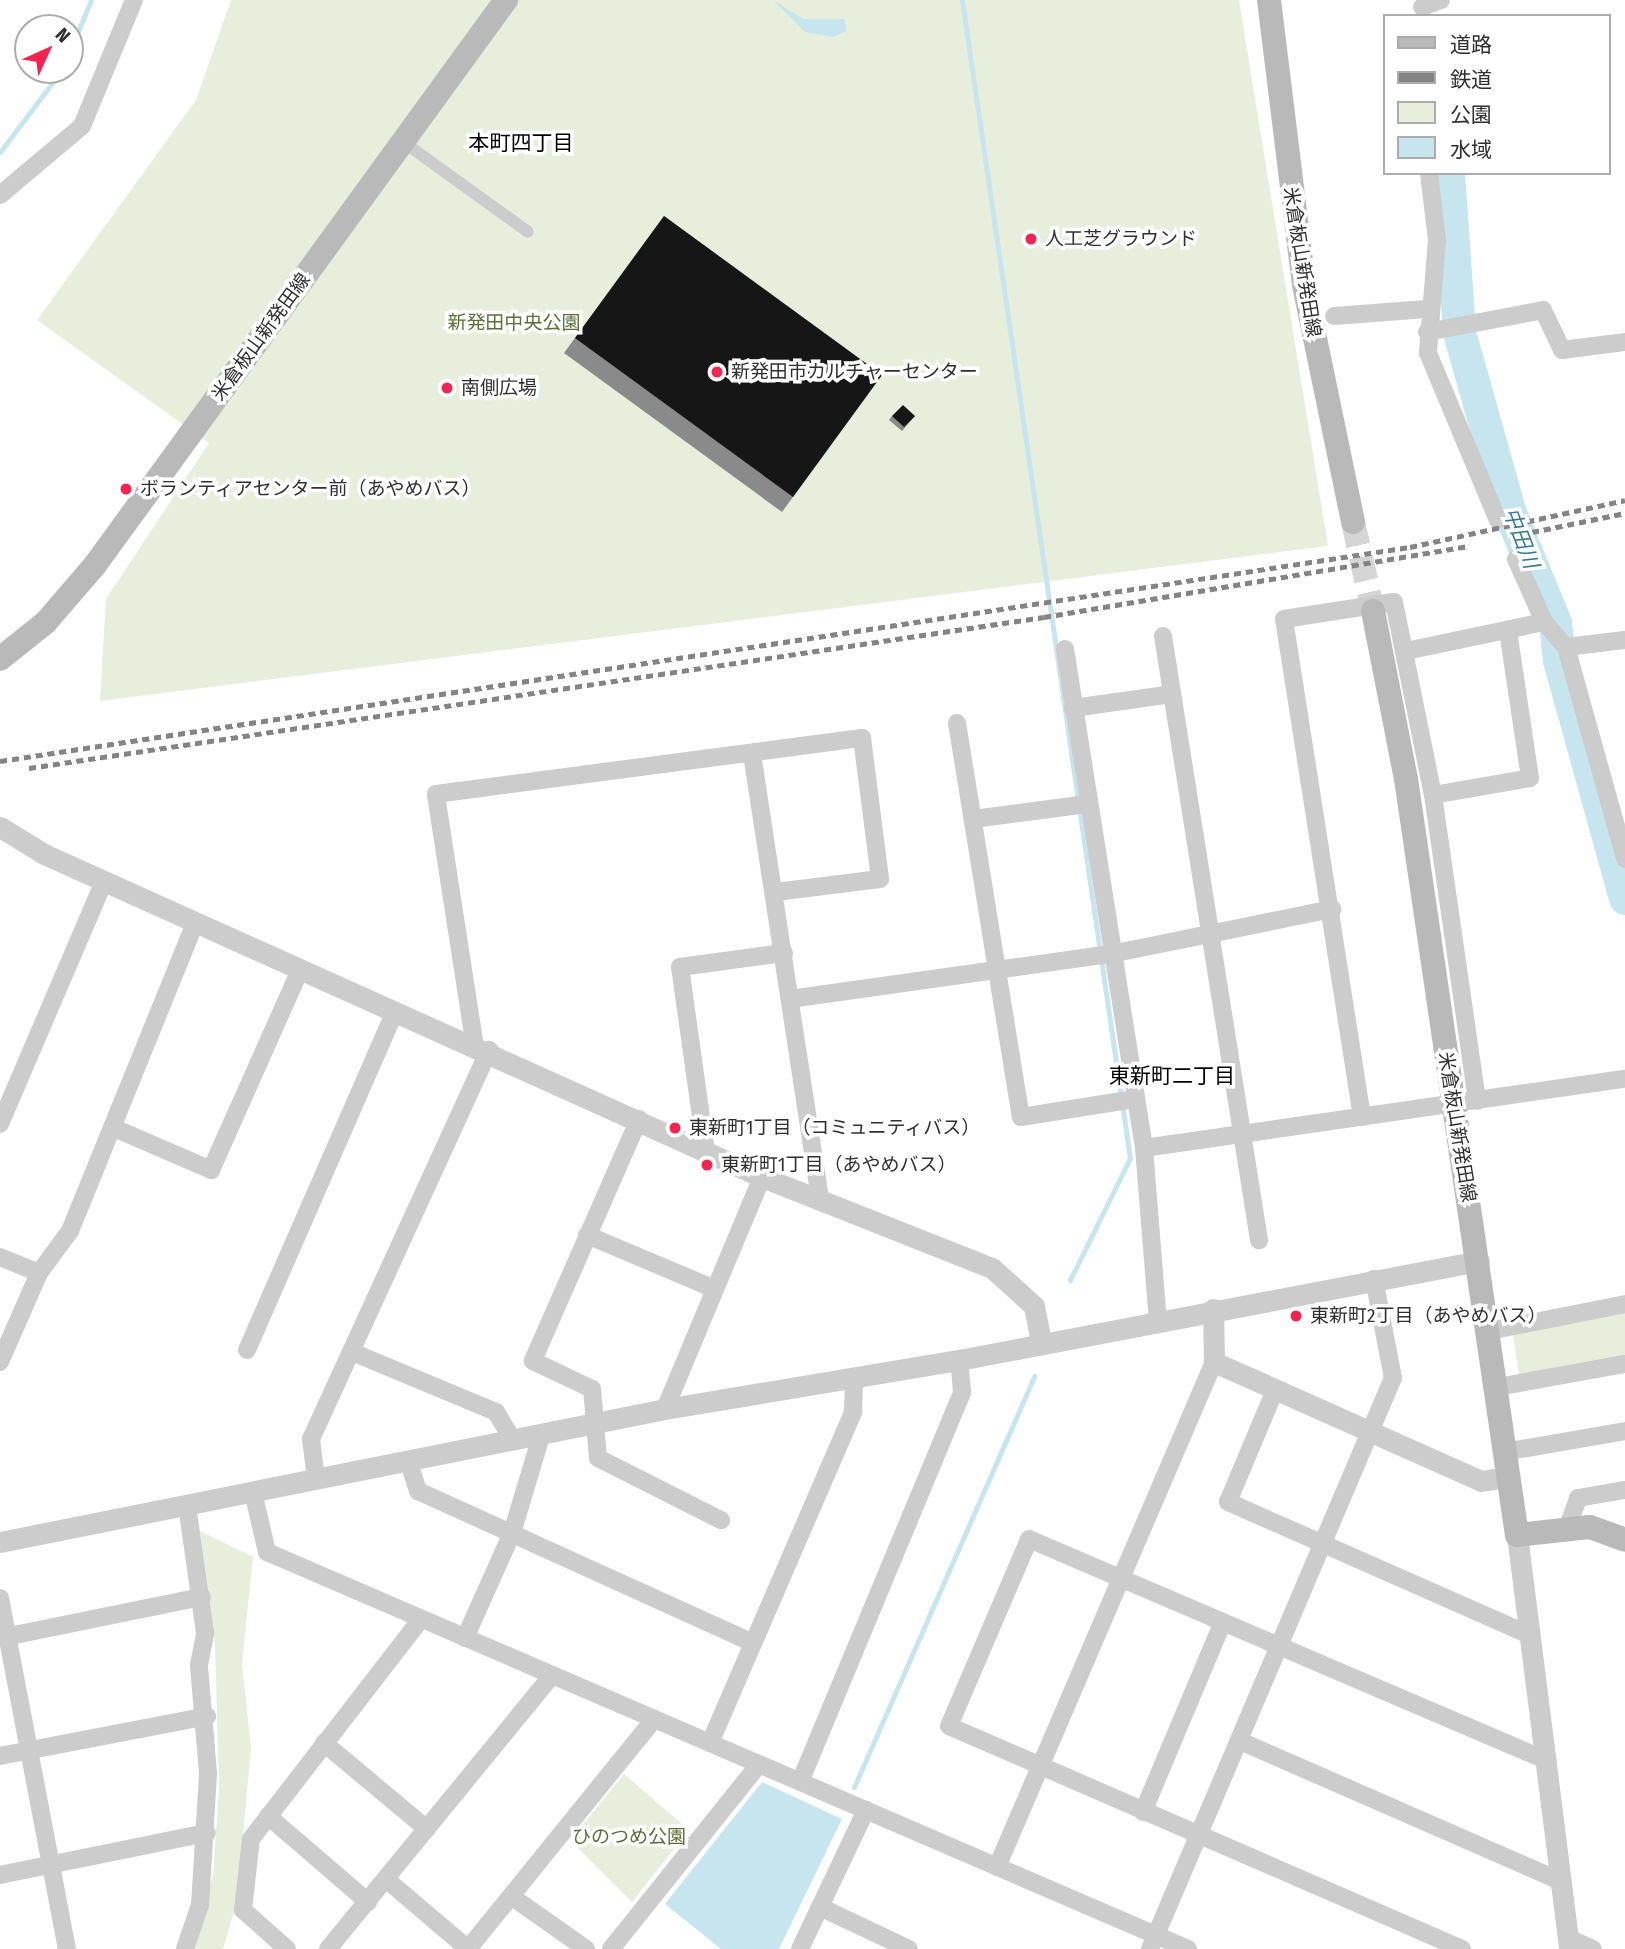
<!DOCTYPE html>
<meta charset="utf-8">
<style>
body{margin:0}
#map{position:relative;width:1625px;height:1949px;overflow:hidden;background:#fff;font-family:"Fira Sans Condensed","Noto Sans JP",sans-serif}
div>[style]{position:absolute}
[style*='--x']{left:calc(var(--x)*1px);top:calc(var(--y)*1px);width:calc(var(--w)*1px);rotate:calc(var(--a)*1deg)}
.green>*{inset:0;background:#e8eedc}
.water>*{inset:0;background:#c6e5ef}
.stream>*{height:5px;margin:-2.5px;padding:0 2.5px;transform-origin:2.5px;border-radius:2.5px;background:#c6e5ef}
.river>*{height:33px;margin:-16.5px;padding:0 16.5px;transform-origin:16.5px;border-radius:16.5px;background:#c6e5ef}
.secondary-tunnel>*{height:24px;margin-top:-12px;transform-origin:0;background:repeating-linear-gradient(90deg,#d5d5d5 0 24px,transparent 0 36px)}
.pedestrian>*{height:12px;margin:-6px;padding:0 6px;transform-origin:6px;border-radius:6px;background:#ccc}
.minor>*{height:18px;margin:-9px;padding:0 9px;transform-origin:9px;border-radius:9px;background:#ccc}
.tertiary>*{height:21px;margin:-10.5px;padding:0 10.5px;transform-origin:10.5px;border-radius:10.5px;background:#ccc}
.secondary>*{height:24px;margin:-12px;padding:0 12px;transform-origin:12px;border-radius:12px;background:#b9b9b9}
.rail>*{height:5px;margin-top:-2.5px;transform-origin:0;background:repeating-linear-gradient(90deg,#848484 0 7px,transparent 0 12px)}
.wall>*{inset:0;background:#8a8a8a}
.building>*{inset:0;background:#161616}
.dots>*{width:19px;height:19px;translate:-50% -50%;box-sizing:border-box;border:4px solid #fff;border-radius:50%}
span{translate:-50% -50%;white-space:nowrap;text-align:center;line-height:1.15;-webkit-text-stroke:7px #fff;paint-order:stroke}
.poi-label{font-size:19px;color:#2f2f2f}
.left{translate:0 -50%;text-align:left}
.street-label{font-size:19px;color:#2f2f2f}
.park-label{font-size:19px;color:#5a6f38}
.neighbourhood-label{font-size:21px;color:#000}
.water-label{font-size:21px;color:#347a92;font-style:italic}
.legend{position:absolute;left:1383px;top:14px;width:228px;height:161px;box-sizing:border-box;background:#fff;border:2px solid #acacac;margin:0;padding:9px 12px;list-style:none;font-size:21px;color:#2f2f2f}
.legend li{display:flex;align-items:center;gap:14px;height:35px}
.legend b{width:35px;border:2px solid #acacac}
.north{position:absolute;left:14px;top:14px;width:70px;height:70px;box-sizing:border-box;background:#fff;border:2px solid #acacac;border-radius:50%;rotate:45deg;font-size:19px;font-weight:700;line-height:28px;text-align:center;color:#2f2f2f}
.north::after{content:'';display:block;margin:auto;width:24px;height:32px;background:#f42350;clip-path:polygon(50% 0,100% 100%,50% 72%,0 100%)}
</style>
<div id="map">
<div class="green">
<div style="clip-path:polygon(231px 0,1239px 0,1328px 546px,100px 701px,106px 599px,209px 443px,37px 320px,196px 100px)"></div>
<div style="clip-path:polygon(1625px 1312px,1625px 1358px,1519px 1376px,1513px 1334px)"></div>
<div style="clip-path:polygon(200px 1531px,253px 1557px,242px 1663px,251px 1748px,237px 1901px,223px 1949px,193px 1949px,213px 1875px,219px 1790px,215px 1644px)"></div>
<div style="clip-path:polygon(624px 1774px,689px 1830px,632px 1902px,570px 1840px)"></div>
</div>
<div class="water">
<div style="clip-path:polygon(773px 0,803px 19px,844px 19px,847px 31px,833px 37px,805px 32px)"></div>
<div style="clip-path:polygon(762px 1782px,842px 1819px,779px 1949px,721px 1949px,665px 1904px)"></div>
</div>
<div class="stream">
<div style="--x:962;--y:0;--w:1170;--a:81.75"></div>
<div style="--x:1130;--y:1158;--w:136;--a:116.2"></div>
<div style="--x:70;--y:51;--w:55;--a:-67.6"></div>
<div style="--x:0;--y:152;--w:103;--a:-52.9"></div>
<div style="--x:854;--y:1787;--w:449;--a:-66.3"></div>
</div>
<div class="river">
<div style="--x:1448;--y:173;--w:159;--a:86"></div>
<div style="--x:1459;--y:332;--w:188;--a:74.3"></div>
<div style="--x:1510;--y:513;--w:118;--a:67.6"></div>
<div style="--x:1555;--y:622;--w:38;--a:84"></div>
<div style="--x:1559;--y:660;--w:247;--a:74.5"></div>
</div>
<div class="secondary-tunnel">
<div style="--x:1353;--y:522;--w:91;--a:77.3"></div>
</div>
<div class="pedestrian">
<div style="--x:402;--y:141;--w:155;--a:35.8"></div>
</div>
<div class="minor">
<div style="--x:1422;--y:7;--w:20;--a:-20"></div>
<div style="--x:1429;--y:173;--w:67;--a:83.2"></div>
<div style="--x:1437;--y:240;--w:113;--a:94.6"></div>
<div style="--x:1428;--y:353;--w:181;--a:67.3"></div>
<div style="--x:0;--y:195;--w:107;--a:-40.1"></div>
<div style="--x:82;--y:126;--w:136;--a:-67.6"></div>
<div style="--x:1334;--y:316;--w:93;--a:-4.3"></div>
<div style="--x:1427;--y:332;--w:118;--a:-10.7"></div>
<div style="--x:1543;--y:310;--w:44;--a:64.6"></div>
<div style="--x:1562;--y:350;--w:64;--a:-7.2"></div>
<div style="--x:1516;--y:559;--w:69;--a:66"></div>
<div style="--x:1544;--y:622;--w:33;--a:49"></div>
<div style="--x:1566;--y:647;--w:220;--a:74.4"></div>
<div style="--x:1163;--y:636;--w:612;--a:80.97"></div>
<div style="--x:1566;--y:647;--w:59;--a:-6.8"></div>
<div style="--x:1065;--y:649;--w:505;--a:81"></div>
<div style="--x:1144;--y:1148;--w:174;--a:85.4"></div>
<div style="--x:1406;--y:651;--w:141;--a:-11.9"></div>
<div style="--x:1073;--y:708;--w:100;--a:-8"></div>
<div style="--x:957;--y:723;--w:399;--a:80.8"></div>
<div style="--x:1021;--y:1117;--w:115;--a:-9"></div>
<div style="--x:752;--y:754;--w:448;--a:81.3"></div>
<div style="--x:1433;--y:795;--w:98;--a:-9.9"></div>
<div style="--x:1530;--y:778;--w:150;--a:-98.5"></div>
<div style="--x:973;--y:819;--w:115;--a:-7.5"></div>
<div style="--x:790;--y:999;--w:324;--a:-8"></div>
<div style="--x:1111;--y:954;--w:226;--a:-11.5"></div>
<div style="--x:475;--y:1047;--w:256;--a:-98.8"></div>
<div style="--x:436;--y:794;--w:430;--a:-7.5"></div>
<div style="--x:862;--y:738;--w:142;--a:82.7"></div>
<div style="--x:880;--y:879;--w:105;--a:172.9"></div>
<div style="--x:1362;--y:1117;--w:504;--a:-98.9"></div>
<div style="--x:1284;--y:619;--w:111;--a:-8.8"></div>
<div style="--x:1394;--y:602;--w:197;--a:78.6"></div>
<div style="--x:1433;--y:795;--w:309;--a:81.8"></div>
<div style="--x:639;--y:1119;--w:264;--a:113.7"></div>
<div style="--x:533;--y:1361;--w:65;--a:25.4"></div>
<div style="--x:592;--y:1389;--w:69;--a:85"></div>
<div style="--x:598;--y:1458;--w:138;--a:26.8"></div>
<div style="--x:0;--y:1124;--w:264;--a:-66.8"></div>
<div style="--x:114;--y:1128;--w:106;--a:23.4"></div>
<div style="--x:211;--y:1170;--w:219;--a:-66"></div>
<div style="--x:1144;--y:1148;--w:486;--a:-8.2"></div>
<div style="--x:706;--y:1152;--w:187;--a:-98"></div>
<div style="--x:680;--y:967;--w:105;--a:-7.7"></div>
<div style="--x:587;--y:1235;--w:139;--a:22.9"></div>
<div style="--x:0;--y:1257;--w:42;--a:22.3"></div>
<div style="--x:1489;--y:1331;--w:139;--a:-11.2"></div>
<div style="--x:247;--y:1350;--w:369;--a:-66.4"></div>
<div style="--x:352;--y:1352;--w:156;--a:22.6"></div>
<div style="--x:496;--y:1412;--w:31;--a:59"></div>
<div style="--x:0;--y:1362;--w:97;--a:-66.3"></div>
<div style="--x:39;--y:1273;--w:52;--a:-53.6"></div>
<div style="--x:70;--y:1231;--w:332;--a:-67.9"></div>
<div style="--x:1497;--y:1387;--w:130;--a:-10.2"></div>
<div style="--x:1275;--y:1390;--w:121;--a:112.8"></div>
<div style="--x:1228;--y:1502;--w:330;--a:23.8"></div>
<div style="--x:665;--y:1409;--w:251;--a:-67.3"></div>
<div style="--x:1504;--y:1452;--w:123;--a:-9.8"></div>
<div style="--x:408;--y:1460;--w:33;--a:72"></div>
<div style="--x:418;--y:1491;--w:368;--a:24.4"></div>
<div style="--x:316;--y:1479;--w:40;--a:-97.1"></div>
<div style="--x:311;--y:1439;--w:428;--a:-65.4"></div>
<div style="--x:253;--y:1492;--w:62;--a:76.9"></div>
<div style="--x:267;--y:1552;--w:1003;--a:23.32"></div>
<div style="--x:1568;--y:1526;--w:30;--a:-70"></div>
<div style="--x:1578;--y:1498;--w:48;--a:-9.7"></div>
<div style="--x:0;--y:1598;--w:357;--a:79.2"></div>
<div style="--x:0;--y:1638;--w:206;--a:-11.5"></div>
<div style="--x:465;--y:1638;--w:115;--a:-65.9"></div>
<div style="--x:512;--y:1533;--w:104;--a:-73.3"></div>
<div style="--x:1240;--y:1741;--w:352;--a:23.6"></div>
<div style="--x:324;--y:1743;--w:134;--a:39.9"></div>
<div style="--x:710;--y:1743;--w:361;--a:-66.6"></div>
<div style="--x:853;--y:1412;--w:34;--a:-88"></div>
<div style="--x:0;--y:1756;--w:211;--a:-10.9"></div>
<div style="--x:800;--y:1782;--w:422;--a:-67.4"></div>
<div style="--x:962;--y:1392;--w:32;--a:-95"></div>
<div style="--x:1143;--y:1812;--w:206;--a:-67.2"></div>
<div style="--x:268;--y:1816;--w:132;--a:40.7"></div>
<div style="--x:997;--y:1867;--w:550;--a:-66.75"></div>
<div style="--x:0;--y:1875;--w:211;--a:-11.5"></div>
<div style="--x:387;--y:1880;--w:106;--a:40.4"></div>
<div style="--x:511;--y:1896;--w:92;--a:35.2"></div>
<div style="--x:820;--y:1907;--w:98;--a:25.3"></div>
<div style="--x:1568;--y:1938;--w:27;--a:24"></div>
<div style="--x:185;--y:1949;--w:46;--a:-71.2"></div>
<div style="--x:200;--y:1905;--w:132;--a:-86.5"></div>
<div style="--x:208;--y:1773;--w:108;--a:-94.8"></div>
<div style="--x:199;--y:1665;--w:33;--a:-79"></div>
<div style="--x:205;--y:1633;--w:129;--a:-98"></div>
<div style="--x:287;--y:1949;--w:59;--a:-138.4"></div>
<div style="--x:243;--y:1910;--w:71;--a:-83.6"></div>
<div style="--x:251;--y:1839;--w:278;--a:-52.3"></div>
<div style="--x:328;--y:1949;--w:354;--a:-50.7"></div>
<div style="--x:468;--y:1949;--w:296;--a:-51"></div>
<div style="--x:611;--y:1949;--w:237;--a:-51.3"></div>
<div style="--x:800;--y:1949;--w:154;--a:-64.6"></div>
<div style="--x:1150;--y:1949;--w:621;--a:-66.95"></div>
<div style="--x:1393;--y:1378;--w:101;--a:-100.9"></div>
<div style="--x:1462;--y:1949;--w:559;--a:-156.51"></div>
<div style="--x:949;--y:1726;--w:203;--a:-66.8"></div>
<div style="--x:1029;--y:1539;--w:564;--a:23.16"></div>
</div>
<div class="tertiary">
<div style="--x:0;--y:827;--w:52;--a:31.5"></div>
<div style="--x:44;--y:854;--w:787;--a:24.22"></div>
<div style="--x:762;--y:1177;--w:247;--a:21.6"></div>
<div style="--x:992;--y:1268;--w:57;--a:42.1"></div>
<div style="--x:1034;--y:1306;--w:38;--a:79"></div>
<div style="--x:1213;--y:1309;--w:53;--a:88.9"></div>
<div style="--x:1214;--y:1362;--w:292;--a:24"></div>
<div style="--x:1481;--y:1481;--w:25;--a:-9"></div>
<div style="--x:1517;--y:1535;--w:417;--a:82.8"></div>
<div style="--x:0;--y:1542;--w:678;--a:-11.31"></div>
<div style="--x:665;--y:1409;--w:298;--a:-9.5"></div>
<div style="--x:959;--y:1360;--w:529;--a:-10.78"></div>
</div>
<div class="secondary">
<div style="--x:1269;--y:0;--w:287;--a:83"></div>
<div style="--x:1304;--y:285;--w:242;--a:78.3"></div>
<div style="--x:1373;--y:611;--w:171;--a:78.9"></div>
<div style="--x:1406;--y:779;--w:764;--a:81.65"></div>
<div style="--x:1517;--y:1535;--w:73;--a:-6.3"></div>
<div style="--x:1590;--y:1527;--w:37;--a:20"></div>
<div style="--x:0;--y:659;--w:59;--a:-38.8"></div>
<div style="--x:46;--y:622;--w:75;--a:-49.3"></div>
<div style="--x:95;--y:565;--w:699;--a:-53.97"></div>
</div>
<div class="rail">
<div style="--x:1532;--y:532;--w:95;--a:-11.5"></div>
<div style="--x:0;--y:761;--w:1426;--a:-8.63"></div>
<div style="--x:1410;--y:547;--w:220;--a:-12.3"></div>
<div style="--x:29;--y:768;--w:1026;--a:-8.46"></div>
<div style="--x:1044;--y:617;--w:429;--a:-9.5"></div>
</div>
<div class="wall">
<div style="clip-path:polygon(664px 216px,882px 375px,782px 512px,564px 353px)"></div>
<div style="clip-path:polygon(892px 416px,915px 416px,902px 431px,889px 420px)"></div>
</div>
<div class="building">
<div style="clip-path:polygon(664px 216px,882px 375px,793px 497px,575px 338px)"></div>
<div style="clip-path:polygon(903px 405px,915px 416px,904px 427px,892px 416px)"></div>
</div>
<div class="dots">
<div style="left:1031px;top:239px;background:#f42350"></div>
<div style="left:717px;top:372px;background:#f42350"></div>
<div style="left:447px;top:388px;background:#f42350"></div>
<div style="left:126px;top:489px;background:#f42350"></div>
<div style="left:675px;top:1128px;background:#f42350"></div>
<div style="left:707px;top:1165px;background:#f42350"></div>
<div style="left:1296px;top:1316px;background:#f42350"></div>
</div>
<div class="poi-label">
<span class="left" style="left:1045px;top:239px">人工芝グラウンド</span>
<span class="left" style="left:731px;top:372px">新発田市カルチャーセンター</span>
<span class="left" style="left:461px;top:388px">南側広場</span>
<span class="left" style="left:140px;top:489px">ボランティアセンター前（あやめバス）</span>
<span class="left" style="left:689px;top:1128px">東新町1丁目（コミュニティバス）</span>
<span class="left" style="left:721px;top:1165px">東新町1丁目（あやめバス）</span>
<span class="left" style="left:1310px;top:1316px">東新町2丁目（あやめバス）</span>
</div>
<div class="street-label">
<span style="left:1302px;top:262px;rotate:81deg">米倉板山新発田線</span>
<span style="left:261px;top:337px;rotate:-54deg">米倉板山新発田線</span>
<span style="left:1457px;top:1127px;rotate:81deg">米倉板山新発田線</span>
</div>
<div class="park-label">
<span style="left:514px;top:323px">新発田中央公園</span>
<span style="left:629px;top:1837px">ひのつめ公園</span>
</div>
<div class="neighbourhood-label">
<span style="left:521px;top:143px">本町四丁目</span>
<span style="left:1172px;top:1076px">東新町二丁目</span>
</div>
<div class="water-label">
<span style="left:1521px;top:538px;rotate:69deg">中田川</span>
</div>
<ul class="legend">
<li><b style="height:9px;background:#b9b9b9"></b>道路</li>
<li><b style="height:9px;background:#848484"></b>鉄道</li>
<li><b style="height:19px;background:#e8eedc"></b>公園</li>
<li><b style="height:19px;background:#c6e5ef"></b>水域</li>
</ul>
<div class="north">N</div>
</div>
